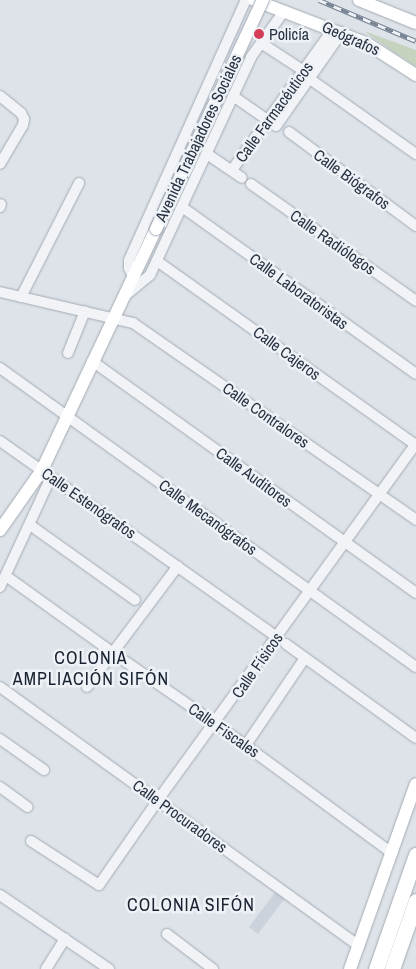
<!DOCTYPE html>
<meta charset="utf-8">
<style>
body{margin:0}
#map{position:relative;width:416px;height:969px;overflow:hidden;background:#dee3e9;font-family:"Archivo Narrow",sans-serif}
div>[style]{position:absolute}
[style*='--x']{left:calc(var(--x)*1px);top:calc(var(--y)*1px);width:calc(var(--w)*1px);rotate:calc(var(--a)*1deg)}
.built>*{inset:0;background:#ccd2db}
.green>*{inset:0;background:#c5d3bf}
.roads{filter:drop-shadow(0 0 1px #a3aab3) drop-shadow(0 0 1px #a3aab3)}
.minor>*{height:10px;margin:-5px;padding:0 5px;transform-origin:5px;border-radius:5px;background:#f1f3f7}
.major>*{height:12px;margin:-6px;padding:0 6px;transform-origin:6px;border-radius:6px;background:#fff}
.highway>*{height:15px;margin:-7.5px;padding:0 7.5px;transform-origin:7.5px;border-radius:7.5px;background:#fff}
.rail>*{height:4.5px;margin-top:-2.25px;transform-origin:0;background:repeating-linear-gradient(90deg,#eef2f6 0 8px,#778393 0 16px);box-sizing:border-box;border-block:1px solid #778393}
.bridges{filter:drop-shadow(0 0 1px #9da7b5) drop-shadow(0 0 1px #9da7b5)}
.major-bridge>*{height:12px;margin:-6px;padding:0 6px;transform-origin:6px;border-radius:6px;background:#fff}
.dots>*{width:14px;height:14px;translate:-50% -50%;box-sizing:border-box;border:2px solid #eef2f6;border-radius:50%}
span{translate:-50% -50%;white-space:nowrap;text-align:center;line-height:1.15;-webkit-text-stroke:5px #eef2f6;paint-order:stroke}
.poi-label{font-size:16px;color:#273141}
.left{translate:0 -50%;text-align:left}
.street-label{font-size:16px;color:#273141}
.neighbourhood-label{font-size:18px;color:#192231;letter-spacing:1px}
</style>
<div id="map">
<div class="built">
<div style="clip-path:polygon(276px 891px,285px 898px,258px 934px,249px 927px)"></div>
</div>
<div class="green">
<div style="clip-path:polygon(364px 31px,416px 50px,416px 66px,397px 54px)"></div>
</div>
<div class="roads">
<div class="minor">
<div style="--x:261;--y:43;--w:51;--a:33.1"></div>
<div style="--x:310;--y:79;--w:130;--a:35.3"></div>
<div style="--x:0;--y:96;--w:27;--a:39"></div>
<div style="--x:21;--y:113;--w:7;--a:63"></div>
<div style="--x:24;--y:119;--w:6;--a:99"></div>
<div style="--x:23;--y:125;--w:45;--a:120.5"></div>
<div style="--x:233;--y:96;--w:52;--a:34.9"></div>
<div style="--x:276;--y:126;--w:115;--a:-54.9"></div>
<div style="--x:289;--y:132;--w:158;--a:36.5"></div>
<div style="--x:207;--y:154;--w:42;--a:34.4"></div>
<div style="--x:232;--y:170;--w:173;--a:-54.4"></div>
<div style="--x:251;--y:184;--w:202;--a:35.3"></div>
<div style="--x:0;--y:207;--w:3;--a:-72"></div>
<div style="--x:182;--y:207;--w:287;--a:35.5"></div>
<div style="--x:157;--y:261;--w:318;--a:35.4"></div>
<div style="--x:133;--y:276;--w:9;--a:-117"></div>
<div style="--x:129;--y:268;--w:8;--a:-90"></div>
<div style="--x:129;--y:260;--w:285;--a:-65.8"></div>
<div style="--x:0;--y:292;--w:137;--a:13.1"></div>
<div style="--x:133;--y:323;--w:345;--a:34.8"></div>
<div style="--x:126;--y:295;--w:31;--a:-40"></div>
<div style="--x:150;--y:275;--w:240;--a:-65.1"></div>
<div style="--x:251;--y:57;--w:57;--a:-54.3"></div>
<div style="--x:21;--y:297;--w:128;--a:-63"></div>
<div style="--x:68;--y:353;--w:45;--a:-68"></div>
<div style="--x:92;--y:361;--w:398;--a:35.6"></div>
<div style="--x:0;--y:368;--w:512;--a:35.71"></div>
<div style="--x:0;--y:441;--w:339;--a:35.3"></div>
<div style="--x:30;--y:525;--w:129;--a:35.5"></div>
<div style="--x:6;--y:576;--w:132;--a:35.7"></div>
<div style="--x:113;--y:653;--w:124;--a:34.5"></div>
<div style="--x:215;--y:723;--w:220;--a:36.3"></div>
<div style="--x:0;--y:587;--w:121;--a:-65.1"></div>
<div style="--x:286;--y:644;--w:160;--a:35.9"></div>
<div style="--x:0;--y:687;--w:443;--a:35.8"></div>
<div style="--x:87;--y:687;--w:151;--a:-53.1"></div>
<div style="--x:0;--y:739;--w:54;--a:35.2"></div>
<div style="--x:246;--y:745;--w:105;--a:-55.9"></div>
<div style="--x:0;--y:787;--w:34;--a:36"></div>
<div style="--x:31;--y:841;--w:81;--a:32.9"></div>
<div style="--x:99;--y:885;--w:103;--a:-55.2"></div>
<div style="--x:158;--y:800;--w:440;--a:-54.1"></div>
<div style="--x:0;--y:895;--w:132;--a:34.2"></div>
<div style="--x:167;--y:934;--w:58;--a:37.3"></div>
<div style="--x:46;--y:969;--w:36;--a:-58"></div>
</div>
<div class="major">
<div style="--x:254;--y:0;--w:122;--a:21.1"></div>
<div style="--x:368;--y:44;--w:57;--a:32.9"></div>
<div style="--x:359;--y:0;--w:61;--a:22"></div>
<div style="--x:0;--y:530;--w:73;--a:-55"></div>
<div style="--x:42;--y:470;--w:267;--a:-64.7"></div>
<div style="--x:350;--y:969;--w:196;--a:-70.4"></div>
</div>
<div class="highway">
<div style="--x:376;--y:969;--w:121;--a:-70.7"></div>
<div style="--x:392;--y:969;--w:72;--a:-70.6"></div>
</div>
</div>
<div class="rail">
<div style="--x:319;--y:0;--w:105;--a:22.9"></div>
</div>
<div class="bridges">
<div class="major-bridge">
<div style="--x:156;--y:229;--w:253;--a:-65"></div>
</div>
</div>
<div class="dots">
<div style="left:259px;top:34px;background:#d53c58"></div>
</div>
<div class="poi-label">
<span class="left" style="left:269px;top:34px">Policía</span>
</div>
<div class="street-label">
<span style="left:351px;top:38px;rotate:24deg">Geógrafos</span>
<span style="left:274px;top:112px;rotate:-54deg">Calle Farmacéuticos</span>
<span style="left:198px;top:138px;rotate:-65deg">Avenida Trabajadores Sociales</span>
<span style="left:352px;top:179px;rotate:36deg">Calle Biógrafos</span>
<span style="left:333px;top:242px;rotate:35deg">Calle Radiólogos</span>
<span style="left:299px;top:291px;rotate:36deg">Calle Laboratoristas</span>
<span style="left:287px;top:353px;rotate:36deg">Calle Cajeros</span>
<span style="left:266px;top:415px;rotate:35deg">Calle Contralores</span>
<span style="left:254px;top:477px;rotate:36deg">Calle Auditores</span>
<span style="left:89px;top:503px;rotate:35deg">Calle Estenógrafos</span>
<span style="left:208px;top:517px;rotate:36deg">Calle Mecanógrafos</span>
<span style="left:257px;top:665px;rotate:-55deg">Calle Físicos</span>
<span style="left:224px;top:730px;rotate:35deg">Calle Fiscales</span>
<span style="left:180px;top:816px;rotate:36deg">Calle Procuradores</span>
</div>
<div class="neighbourhood-label">
<span style="left:91px;top:669px">COLONIA<br>AMPLIACIÓN SIFÓN</span>
<span style="left:191px;top:905px">COLONIA SIFÓN</span>
</div>
</div>
